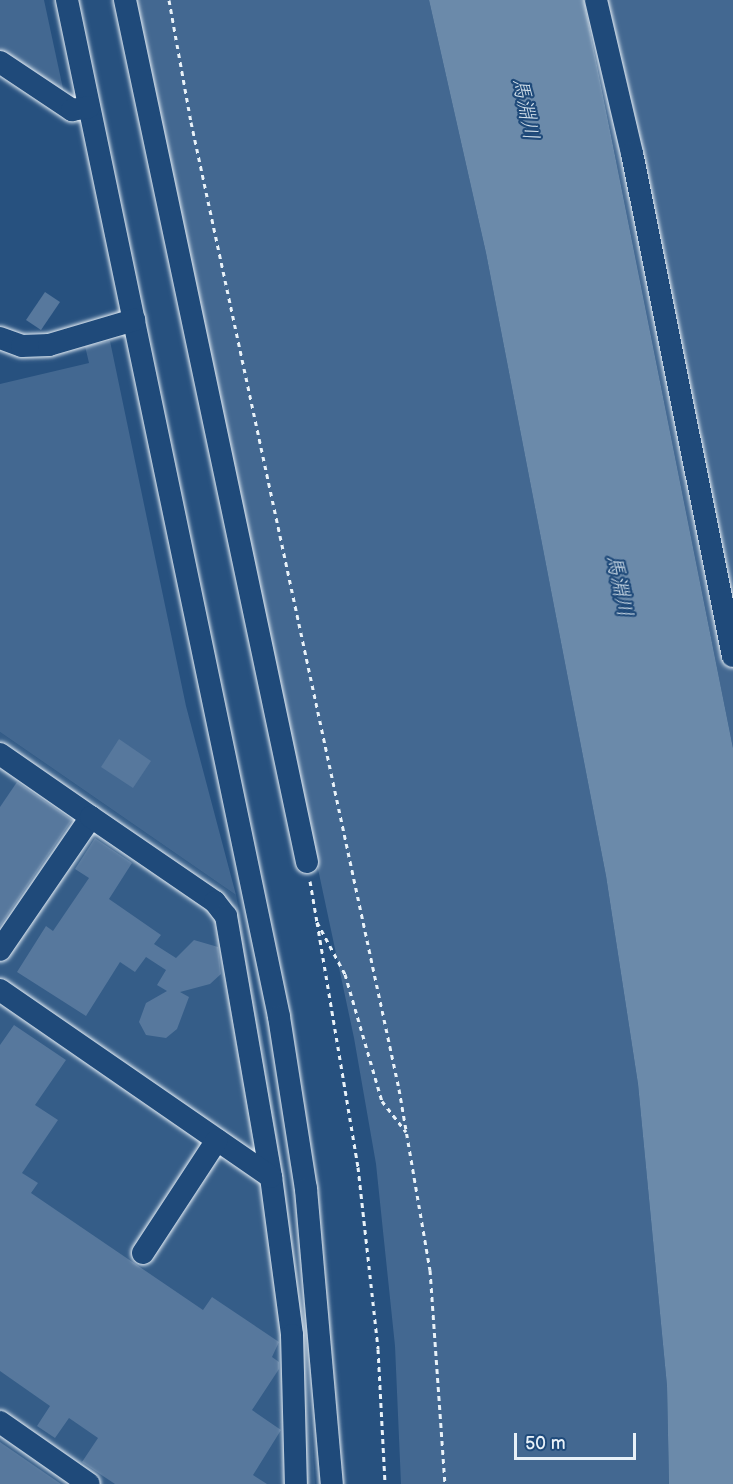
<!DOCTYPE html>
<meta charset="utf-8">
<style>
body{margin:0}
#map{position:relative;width:733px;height:1484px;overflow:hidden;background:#27517f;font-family:"Balsamiq Sans","Klee One",sans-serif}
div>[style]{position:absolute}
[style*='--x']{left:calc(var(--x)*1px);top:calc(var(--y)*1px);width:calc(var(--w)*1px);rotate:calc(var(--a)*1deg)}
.built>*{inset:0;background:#355d88}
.green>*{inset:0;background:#436891}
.water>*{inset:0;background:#6b8aaa}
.building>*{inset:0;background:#57789d}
.path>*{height:3px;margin-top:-1.5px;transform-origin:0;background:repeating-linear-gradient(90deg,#e8f1f8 0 4.5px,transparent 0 9px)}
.roads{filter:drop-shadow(0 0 2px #e8f1f8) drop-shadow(0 0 2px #e8f1f8)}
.minor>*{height:22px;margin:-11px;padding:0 11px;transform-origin:11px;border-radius:11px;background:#1f4a7a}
span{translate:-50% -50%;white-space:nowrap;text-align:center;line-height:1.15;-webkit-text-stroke:4.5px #1f4a7a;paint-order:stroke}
.water-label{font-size:21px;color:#d5e2ec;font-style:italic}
.scale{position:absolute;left:514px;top:1433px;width:122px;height:27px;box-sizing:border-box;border:3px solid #e8f1f8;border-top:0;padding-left:8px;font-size:18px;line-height:21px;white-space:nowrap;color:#e8f1f8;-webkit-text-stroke:4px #1f4a7a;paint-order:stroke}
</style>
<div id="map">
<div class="built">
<div style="clip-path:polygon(0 732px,236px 895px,267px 1061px,306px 1332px,315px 1484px,0 1484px)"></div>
</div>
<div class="green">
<div style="clip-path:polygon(0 0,44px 0,65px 98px,0 53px)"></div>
<div style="clip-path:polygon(133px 0,429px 0,486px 253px,606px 876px,638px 1084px,667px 1386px,669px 1484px,401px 1484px,395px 1346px,376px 1164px,354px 1038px)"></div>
<div style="clip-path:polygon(584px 0,733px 0,733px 748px,646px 311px)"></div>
<div style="clip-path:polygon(110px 341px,186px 706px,236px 895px,0 732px,0 384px,89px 363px,85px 346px)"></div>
</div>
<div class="water">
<div style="clip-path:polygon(429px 0,584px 0,586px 10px,733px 748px,733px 1484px,669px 1484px,667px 1386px,638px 1084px,606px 876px,486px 253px)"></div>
</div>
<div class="building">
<div style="clip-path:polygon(45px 292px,60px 302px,41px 330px,26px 320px)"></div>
<div style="clip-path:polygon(119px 739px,151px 761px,133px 788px,101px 767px)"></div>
<div style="clip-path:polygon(17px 782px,72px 820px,0 926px,0 807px)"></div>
<div style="clip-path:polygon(95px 838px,132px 863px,109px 899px,161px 935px,154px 944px,176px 958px,194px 940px,218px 947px,221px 974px,210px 984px,180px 992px,189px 997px,177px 1029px,166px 1038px,146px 1035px,139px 1022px,146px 1003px,167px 991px,157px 985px,166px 970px,146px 957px,135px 972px,120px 962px,86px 1016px,17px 972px,46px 926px,53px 931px,89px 878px,75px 869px)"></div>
<div style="clip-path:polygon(14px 1025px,66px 1060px,35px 1105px,58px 1120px,22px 1173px,38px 1183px,31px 1193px,203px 1310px,212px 1297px,279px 1342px,272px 1357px,279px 1362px,279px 1369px,252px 1410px,281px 1430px,253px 1475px,267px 1484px,115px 1484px,82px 1462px,98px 1438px,69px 1418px,55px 1438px,37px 1426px,50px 1406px,0 1371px,0 1045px)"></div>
<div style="clip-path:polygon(0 1442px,61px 1484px,0 1484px)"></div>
</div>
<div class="path">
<div style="--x:169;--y:0;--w:124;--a:79.8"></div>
<div style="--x:191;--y:122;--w:989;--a:77.86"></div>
<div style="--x:399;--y:1089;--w:184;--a:80.3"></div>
<div style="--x:430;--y:1270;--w:215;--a:86"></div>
<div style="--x:310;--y:881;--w:42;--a:80.3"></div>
<div style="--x:317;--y:922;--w:59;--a:61.7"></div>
<div style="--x:345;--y:974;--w:132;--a:73.8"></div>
<div style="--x:382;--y:1101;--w:39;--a:52"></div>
<div style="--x:317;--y:922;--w:248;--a:80.5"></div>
<div style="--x:358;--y:1167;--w:183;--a:83.7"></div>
<div style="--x:378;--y:1349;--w:135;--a:87"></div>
</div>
<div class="roads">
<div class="minor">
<div style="--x:67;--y:0;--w:1039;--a:78.22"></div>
<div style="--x:279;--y:1017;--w:174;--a:81.1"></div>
<div style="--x:306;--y:1189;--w:296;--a:85"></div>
<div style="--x:125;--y:0;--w:881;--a:78.08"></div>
<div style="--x:596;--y:0;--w:157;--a:76.8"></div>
<div style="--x:632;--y:153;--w:513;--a:78.65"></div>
<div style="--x:0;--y:62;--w:87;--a:33.7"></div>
<div style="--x:72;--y:110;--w:17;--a:-10"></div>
<div style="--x:0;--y:338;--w:23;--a:20"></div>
<div style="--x:22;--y:346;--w:27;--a:-2"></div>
<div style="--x:49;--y:345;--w:89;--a:-16.4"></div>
<div style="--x:0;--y:754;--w:111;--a:34.7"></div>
<div style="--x:91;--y:817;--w:161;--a:124.4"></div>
<div style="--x:91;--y:817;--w:150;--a:34.4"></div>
<div style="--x:215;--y:902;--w:18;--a:52"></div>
<div style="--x:226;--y:916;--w:265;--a:80.2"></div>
<div style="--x:271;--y:1177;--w:159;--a:82.4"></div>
<div style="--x:292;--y:1335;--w:149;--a:88.5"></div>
<div style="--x:0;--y:990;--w:329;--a:34.6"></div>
<div style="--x:143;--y:1253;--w:135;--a:-56.8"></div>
<div style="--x:0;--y:1422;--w:108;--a:34.9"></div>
</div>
</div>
<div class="water-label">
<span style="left:525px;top:109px;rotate:79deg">馬淵川</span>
<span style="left:619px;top:586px;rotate:79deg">馬淵川</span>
</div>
<div class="scale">50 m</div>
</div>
